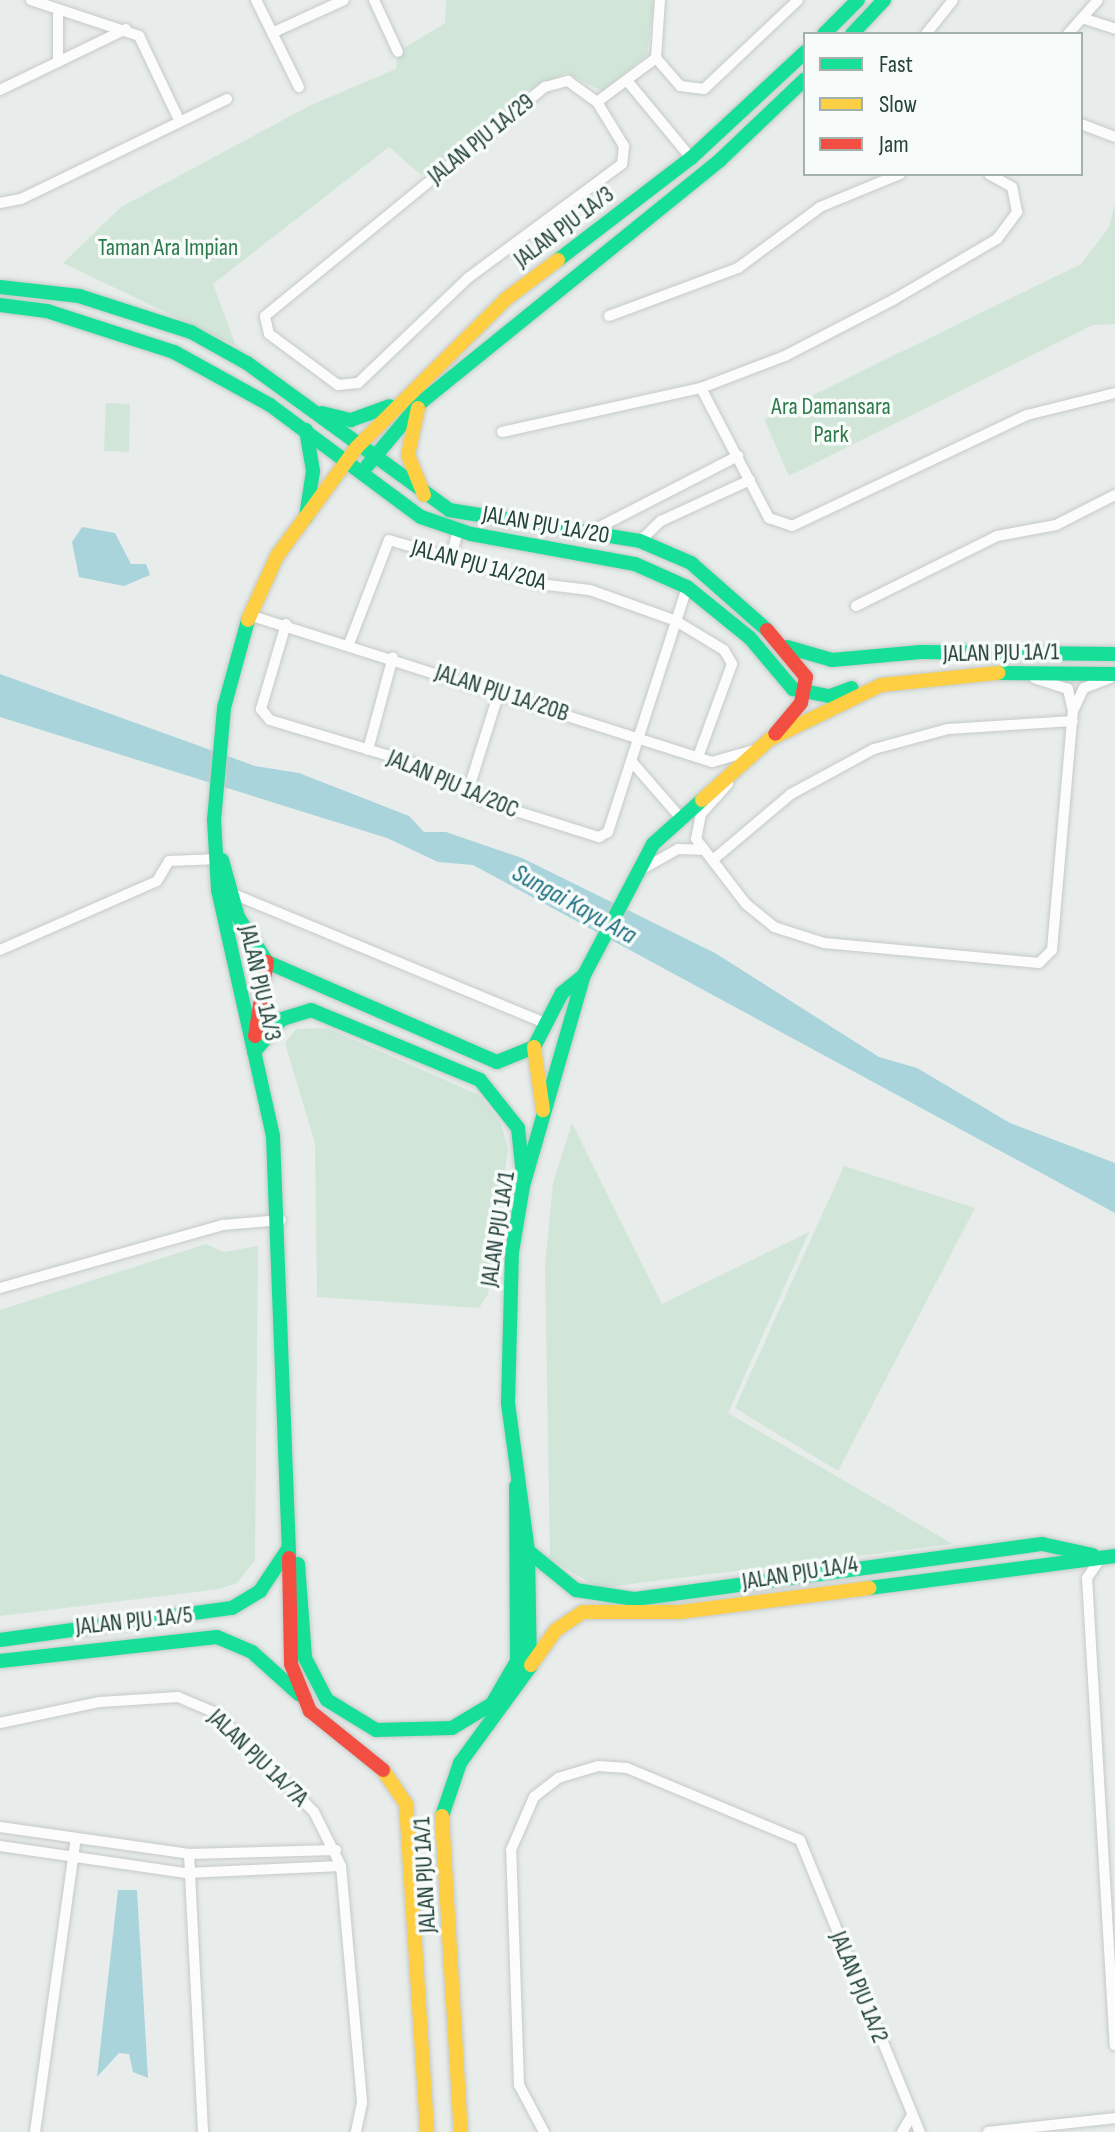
<!DOCTYPE html>
<style>
body{margin:0}
#map{position:relative;width:1115px;height:2132px;overflow:hidden;background:#e8edeb;font-family:"Sofia Sans Condensed",sans-serif}
div>[style]{position:absolute}
[style*='--x']{left:calc(var(--x)*1px);top:calc(var(--y)*1px);width:calc(var(--w)*1px);rotate:calc(var(--a)*1deg)}
.green>*{inset:0;background:#d1e6d8}
.water>*{inset:0;background:#a9d4db}
.roads{filter:drop-shadow(0 0 2px #c5cac8) drop-shadow(0 0 2px #c5cac8)}
.street>*{height:10px;margin:-5px;padding:0 5px;transform-origin:5px;border-radius:5px;background:#fcfcfc}
.fast>*{height:14px;margin:-7px;padding:0 7px;transform-origin:7px;border-radius:7px;background:#16e098}
.slow>*{height:14px;margin:-7px;padding:0 7px;transform-origin:7px;border-radius:7px;background:#ffcf43}
.jam>*{height:14px;margin:-7px;padding:0 7px;transform-origin:7px;border-radius:7px;background:#f24e42}
span{translate:-50% -50%;white-space:nowrap;text-align:center;line-height:1.15;-webkit-text-stroke:7px #f7fbf9;paint-order:stroke}
.street-label{font-size:24px;color:#24423a}
.park-label{font-size:24px;color:#2d7a4b}
.water-label{font-size:26px;color:#1c6f80;font-style:italic}
.legend{position:absolute;left:803px;top:32px;width:280px;height:144px;box-sizing:border-box;background:#f7fbf9;border:2px solid #a3b1ad;margin:0;padding:10px 14px;list-style:none;font-size:24px;color:#24423a}
.legend li{display:flex;align-items:center;gap:16px;height:40px}
.legend b{width:40px;border:2px solid #a3b1ad}
</style>
<div id="map">
<div class="green">
<div style="clip-path:polygon(446px 0,654px 0,647px 55px,602px 91px,566px 73px,526px 91px,421px 175px,389px 147px,213px 284px,236px 346px,63px 263px,121px 207px,311px 105px,396px 69px,398px 52px,445px 23px)"></div>
<div style="clip-path:polygon(1115px 203px,1115px 324px,1093px 325px,789px 476px,764px 419px,1081px 264px,1109px 227px)"></div>
<div style="clip-path:polygon(106px 403px,130px 404px,129px 452px,104px 451px)"></div>
<div style="clip-path:polygon(327px 1028px,479px 1095px,501px 1124px,508px 1149px,488px 1294px,479px 1308px,317px 1297px,315px 1144px,285px 1043px,296px 1029px)"></div>
<div style="clip-path:polygon(572px 1123px,662px 1304px,809px 1232px,728px 1413px,953px 1544px,599px 1588px,550px 1559px,545px 1265px,553px 1183px)"></div>
<div style="clip-path:polygon(844px 1166px,975px 1208px,838px 1471px,735px 1408px)"></div>
<div style="clip-path:polygon(206px 1244px,224px 1252px,258px 1246px,255px 1560px,237px 1583px,219px 1589px,0 1616px,0 1310px)"></div>
</div>
<div class="water">
<div style="clip-path:polygon(82px 527px,115px 533px,131px 564px,146px 564px,150px 575px,124px 586px,79px 577px,72px 542px)"></div>
<div style="clip-path:polygon(0 674px,255px 766px,299px 773px,409px 816px,424px 832px,446px 832px,522px 858px,715px 953px,879px 1057px,917px 1068px,1010px 1123px,1115px 1163px,1115px 1213px,473px 865px,438px 862px,387px 838px,0 717px)"></div>
<div style="clip-path:polygon(118px 1890px,137px 1890px,148px 2078px,133px 2072px,129px 2054px,119px 2053px,97px 2077px)"></div>
</div>
<div class="roads">
<div class="street">
<div style="--x:31;--y:0;--w:114;--a:18.4"></div>
<div style="--x:139;--y:36;--w:93;--a:64.5"></div>
<div style="--x:256;--y:0;--w:97;--a:63.7"></div>
<div style="--x:374;--y:0;--w:57;--a:65.2"></div>
<div style="--x:1082;--y:18;--w:35;--a:18"></div>
<div style="--x:272;--y:33;--w:79;--a:-24.6"></div>
<div style="--x:926;--y:34;--w:43;--a:-51.5"></div>
<div style="--x:1068;--y:34;--w:45;--a:-48.6"></div>
<div style="--x:656;--y:58;--w:37;--a:49"></div>
<div style="--x:680;--y:86;--w:24;--a:7"></div>
<div style="--x:704;--y:89;--w:129;--a:-43.4"></div>
<div style="--x:656;--y:58;--w:58;--a:-86.1"></div>
<div style="--x:58;--y:62;--w:47;--a:-90"></div>
<div style="--x:568;--y:81;--w:36;--a:36"></div>
<div style="--x:597;--y:102;--w:52;--a:58.5"></div>
<div style="--x:624;--y:146;--w:18;--a:96"></div>
<div style="--x:622;--y:164;--w:192;--a:143.5"></div>
<div style="--x:468;--y:278;--w:152;--a:136.3"></div>
<div style="--x:358;--y:383;--w:20;--a:174"></div>
<div style="--x:338;--y:385;--w:86;--a:-143.5"></div>
<div style="--x:269;--y:334;--w:18;--a:-103"></div>
<div style="--x:265;--y:316;--w:362;--a:-39.3"></div>
<div style="--x:545;--y:87;--w:24;--a:-15"></div>
<div style="--x:629;--y:83;--w:97;--a:50.4"></div>
<div style="--x:0;--y:90;--w:140;--a:-25.8"></div>
<div style="--x:597;--y:102;--w:74;--a:-36.7"></div>
<div style="--x:1081;--y:124;--w:36;--a:21"></div>
<div style="--x:0;--y:203;--w:21;--a:-11"></div>
<div style="--x:21;--y:199;--w:229;--a:-25.9"></div>
<div style="--x:609;--y:316;--w:138;--a:-20.4"></div>
<div style="--x:738;--y:268;--w:102;--a:-36.6"></div>
<div style="--x:820;--y:207;--w:87;--a:-22.4"></div>
<div style="--x:701;--y:388;--w:147;--a:62.4"></div>
<div style="--x:769;--y:518;--w:24;--a:19"></div>
<div style="--x:792;--y:526;--w:260;--a:-25.3"></div>
<div style="--x:1027;--y:415;--w:91;--a:-14"></div>
<div style="--x:502;--y:432;--w:204;--a:-12.5"></div>
<div style="--x:701;--y:388;--w:90;--a:-20.9"></div>
<div style="--x:785;--y:356;--w:122;--a:-27.4"></div>
<div style="--x:893;--y:300;--w:121;--a:-30.4"></div>
<div style="--x:997;--y:239;--w:34;--a:-53"></div>
<div style="--x:1017;--y:212;--w:25;--a:-101"></div>
<div style="--x:1012;--y:187;--w:26;--a:-151"></div>
<div style="--x:588;--y:533;--w:169;--a:-27.2"></div>
<div style="--x:640;--y:541;--w:29;--a:-44"></div>
<div style="--x:661;--y:521;--w:98;--a:-24.7"></div>
<div style="--x:451;--y:558;--w:29;--a:-76"></div>
<div style="--x:856;--y:606;--w:157;--a:-26.4"></div>
<div style="--x:997;--y:536;--w:60;--a:-10.6"></div>
<div style="--x:1056;--y:525;--w:66;--a:-27"></div>
<div style="--x:249;--y:615;--w:486;--a:17.6"></div>
<div style="--x:712;--y:762;--w:44;--a:-15.9"></div>
<div style="--x:286;--y:624;--w:89;--a:106.4"></div>
<div style="--x:261;--y:709;--w:14;--a:51"></div>
<div style="--x:270;--y:720;--w:153;--a:16.7"></div>
<div style="--x:417;--y:764;--w:77;--a:28.9"></div>
<div style="--x:484;--y:801;--w:121;--a:17.4"></div>
<div style="--x:599;--y:837;--w:10;--a:-29"></div>
<div style="--x:608;--y:832;--w:257;--a:-72.1"></div>
<div style="--x:349;--y:644;--w:111;--a:-69"></div>
<div style="--x:389;--y:540;--w:156;--a:16.3"></div>
<div style="--x:539;--y:584;--w:51;--a:6.7"></div>
<div style="--x:590;--y:590;--w:91;--a:19.8"></div>
<div style="--x:676;--y:621;--w:56;--a:31.1"></div>
<div style="--x:724;--y:650;--w:16;--a:60"></div>
<div style="--x:732;--y:664;--w:99;--a:110.1"></div>
<div style="--x:1074;--y:709;--w:23;--a:-65"></div>
<div style="--x:1084;--y:688;--w:28;--a:-21"></div>
<div style="--x:368;--y:750;--w:96;--a:-75"></div>
<div style="--x:632;--y:762;--w:70;--a:49"></div>
<div style="--x:728;--y:784;--w:40;--a:132"></div>
<div style="--x:701;--y:814;--w:25;--a:101"></div>
<div style="--x:696;--y:839;--w:82;--a:52.4"></div>
<div style="--x:746;--y:904;--w:36;--a:39"></div>
<div style="--x:774;--y:927;--w:52;--a:17.7"></div>
<div style="--x:824;--y:943;--w:216;--a:5.3"></div>
<div style="--x:1039;--y:963;--w:18;--a:-45"></div>
<div style="--x:1052;--y:950;--w:240;--a:-85"></div>
<div style="--x:1073;--y:711;--w:23;--a:-103"></div>
<div style="--x:1068;--y:689;--w:35;--a:-162"></div>
<div style="--x:469;--y:788;--w:101;--a:-72.6"></div>
<div style="--x:714;--y:859;--w:101;--a:-40.2"></div>
<div style="--x:791;--y:794;--w:94;--a:-28.5"></div>
<div style="--x:874;--y:749;--w:77;--a:-15.1"></div>
<div style="--x:948;--y:729;--w:125;--a:-3.7"></div>
<div style="--x:641;--y:870;--w:43;--a:-29.6"></div>
<div style="--x:678;--y:849;--w:23;--a:2"></div>
<div style="--x:231;--y:893;--w:343;--a:22.5"></div>
<div style="--x:0;--y:950;--w:171;--a:-23.7"></div>
<div style="--x:157;--y:881;--w:23;--a:-59"></div>
<div style="--x:169;--y:861;--w:51;--a:-2.2"></div>
<div style="--x:0;--y:1288;--w:232;--a:-15.8"></div>
<div style="--x:223;--y:1225;--w:58;--a:-4.9"></div>
<div style="--x:1101;--y:1558;--w:24;--a:125"></div>
<div style="--x:1087;--y:1578;--w:468;--a:86.6"></div>
<div style="--x:0;--y:1723;--w:102;--a:-11.9"></div>
<div style="--x:100;--y:1702;--w:78;--a:-3.7"></div>
<div style="--x:178;--y:1697;--w:41;--a:22.8"></div>
<div style="--x:216;--y:1713;--w:139;--a:45.3"></div>
<div style="--x:314;--y:1812;--w:60;--a:63.4"></div>
<div style="--x:341;--y:1866;--w:238;--a:84.9"></div>
<div style="--x:362;--y:2103;--w:30;--a:102"></div>
<div style="--x:0;--y:1827;--w:191;--a:8.1"></div>
<div style="--x:189;--y:1854;--w:147;--a:-1.6"></div>
<div style="--x:0;--y:1846;--w:188;--a:8.3"></div>
<div style="--x:186;--y:1873;--w:155;--a:-2.6"></div>
<div style="--x:189;--y:1854;--w:278;--a:87.1"></div>
<div style="--x:35;--y:2132;--w:297;--a:-82.1"></div>
<div style="--x:544;--y:2132;--w:53;--a:-118"></div>
<div style="--x:519;--y:2085;--w:235;--a:-91.9"></div>
<div style="--x:511;--y:1850;--w:58;--a:-66.5"></div>
<div style="--x:534;--y:1797;--w:31;--a:-38"></div>
<div style="--x:558;--y:1778;--w:42;--a:-16.7"></div>
<div style="--x:598;--y:1766;--w:29;--a:4"></div>
<div style="--x:627;--y:1768;--w:187;--a:22.6"></div>
<div style="--x:800;--y:1840;--w:316;--a:67.7"></div>
<div style="--x:902;--y:2132;--w:17;--a:-59"></div>
<div style="--x:988;--y:2132;--w:128;--a:-6.3"></div>
</div>
<div class="fast">
<div style="--x:824;--y:34;--w:48;--a:-45"></div>
<div style="--x:852;--y:34;--w:47;--a:-46.7"></div>
<div style="--x:558;--y:260;--w:168;--a:-37.5"></div>
<div style="--x:691;--y:158;--w:156;--a:-42.9"></div>
<div style="--x:0;--y:287;--w:80;--a:6.5"></div>
<div style="--x:79;--y:296;--w:118;--a:17.8"></div>
<div style="--x:191;--y:332;--w:64;--a:29"></div>
<div style="--x:247;--y:363;--w:250;--a:36"></div>
<div style="--x:449;--y:510;--w:193;--a:9.2"></div>
<div style="--x:640;--y:541;--w:56;--a:23.3"></div>
<div style="--x:691;--y:563;--w:101;--a:41.4"></div>
<div style="--x:0;--y:305;--w:47;--a:7.3"></div>
<div style="--x:47;--y:311;--w:133;--a:17.9"></div>
<div style="--x:174;--y:352;--w:110;--a:28.9"></div>
<div style="--x:270;--y:405;--w:188;--a:36.6"></div>
<div style="--x:421;--y:517;--w:53;--a:18.8"></div>
<div style="--x:471;--y:534;--w:167;--a:10.4"></div>
<div style="--x:635;--y:564;--w:57;--a:23.9"></div>
<div style="--x:687;--y:587;--w:81;--a:39"></div>
<div style="--x:750;--y:638;--w:67;--a:49.9"></div>
<div style="--x:793;--y:689;--w:38;--a:11"></div>
<div style="--x:830;--y:696;--w:23;--a:-20"></div>
<div style="--x:322;--y:413;--w:30;--a:14"></div>
<div style="--x:351;--y:420;--w:41;--a:-19.7"></div>
<div style="--x:306;--y:430;--w:42;--a:80.3"></div>
<div style="--x:313;--y:471;--w:47;--a:98.7"></div>
<div style="--x:367;--y:466;--w:81;--a:-50"></div>
<div style="--x:419;--y:404;--w:387;--a:-39"></div>
<div style="--x:720;--y:160;--w:117;--a:-43.6"></div>
<div style="--x:248;--y:620;--w:91;--a:105.3"></div>
<div style="--x:224;--y:708;--w:112;--a:95.1"></div>
<div style="--x:214;--y:820;--w:70;--a:86.7"></div>
<div style="--x:218;--y:890;--w:252;--a:77.4"></div>
<div style="--x:273;--y:1136;--w:422;--a:87.8"></div>
<div style="--x:787;--y:647;--w:47;--a:16.1"></div>
<div style="--x:832;--y:660;--w:89;--a:-5.1"></div>
<div style="--x:921;--y:652;--w:194;--a:0.6"></div>
<div style="--x:998;--y:673;--w:117;--a:0.5"></div>
<div style="--x:222;--y:860;--w:59;--a:74.3"></div>
<div style="--x:238;--y:917;--w:54;--a:57.2"></div>
<div style="--x:267;--y:962;--w:251;--a:23.5"></div>
<div style="--x:497;--y:1062;--w:40;--a:-22"></div>
<div style="--x:534;--y:1047;--w:61;--a:-62.6"></div>
<div style="--x:562;--y:993;--w:28;--a:-39"></div>
<div style="--x:254;--y:1052;--w:43;--a:-49.7"></div>
<div style="--x:282;--y:1019;--w:30;--a:-17"></div>
<div style="--x:311;--y:1010;--w:183;--a:22.5"></div>
<div style="--x:480;--y:1080;--w:61;--a:51.6"></div>
<div style="--x:518;--y:1128;--w:47;--a:83.9"></div>
<div style="--x:528;--y:1551;--w:62;--a:39.1"></div>
<div style="--x:576;--y:1590;--w:60;--a:8.7"></div>
<div style="--x:635;--y:1599;--w:411;--a:-7.7"></div>
<div style="--x:1042;--y:1544;--w:52;--a:12.2"></div>
<div style="--x:298;--y:1564;--w:94;--a:85.7"></div>
<div style="--x:305;--y:1658;--w:47;--a:62.4"></div>
<div style="--x:327;--y:1700;--w:57;--a:31.5"></div>
<div style="--x:376;--y:1730;--w:76;--a:-1.5"></div>
<div style="--x:452;--y:1728;--w:47;--a:-31"></div>
<div style="--x:492;--y:1704;--w:50;--a:-59.8"></div>
<div style="--x:517;--y:1661;--w:175;--a:-90.3"></div>
<div style="--x:869;--y:1588;--w:248;--a:-7.4"></div>
<div style="--x:0;--y:1640;--w:234;--a:-7.9"></div>
<div style="--x:232;--y:1608;--w:33;--a:-31"></div>
<div style="--x:260;--y:1591;--w:50;--a:-56.3"></div>
<div style="--x:0;--y:1661;--w:218;--a:-6.3"></div>
<div style="--x:217;--y:1637;--w:38;--a:23"></div>
<div style="--x:252;--y:1652;--w:64;--a:41.9"></div>
<div style="--x:442;--y:1816;--w:56;--a:-71.2"></div>
<div style="--x:460;--y:1763;--w:119;--a:-53.9"></div>
<div style="--x:530;--y:1667;--w:116;--a:-91"></div>
<div style="--x:528;--y:1551;--w:149;--a:-97.7"></div>
<div style="--x:508;--y:1403;--w:151;--a:-88.5"></div>
<div style="--x:512;--y:1252;--w:67;--a:-80.5"></div>
<div style="--x:523;--y:1186;--w:220;--a:-73.9"></div>
<div style="--x:584;--y:975;--w:148;--a:-62.2"></div>
<div style="--x:653;--y:844;--w:66;--a:-41.9"></div>
</div>
<div class="slow">
<div style="--x:418;--y:408;--w:48;--a:102"></div>
<div style="--x:408;--y:455;--w:43;--a:68.2"></div>
<div style="--x:248;--y:620;--w:70;--a:-65.6"></div>
<div style="--x:277;--y:556;--w:135;--a:-53.7"></div>
<div style="--x:357;--y:447;--w:210;--a:-44.8"></div>
<div style="--x:506;--y:299;--w:65;--a:-36.9"></div>
<div style="--x:702;--y:800;--w:91;--a:-41.9"></div>
<div style="--x:770;--y:739;--w:123;--a:-25.9"></div>
<div style="--x:881;--y:685;--w:118;--a:-5.9"></div>
<div style="--x:534;--y:1047;--w:64;--a:81.9"></div>
<div style="--x:531;--y:1665;--w:43;--a:-54.5"></div>
<div style="--x:556;--y:1630;--w:32;--a:-34"></div>
<div style="--x:583;--y:1612;--w:97;--a:0"></div>
<div style="--x:680;--y:1612;--w:191;--a:-7.2"></div>
<div style="--x:383;--y:1770;--w:41;--a:55.9"></div>
<div style="--x:406;--y:1804;--w:329;--a:86.3"></div>
<div style="--x:442;--y:1816;--w:317;--a:86.6"></div>
</div>
<div class="jam">
<div style="--x:767;--y:630;--w:61;--a:50.3"></div>
<div style="--x:806;--y:677;--w:26;--a:101"></div>
<div style="--x:801;--y:703;--w:40;--a:130"></div>
<div style="--x:255;--y:1036;--w:75;--a:-80.8"></div>
<div style="--x:289;--y:1558;--w:106;--a:88.9"></div>
<div style="--x:291;--y:1664;--w:51;--a:68"></div>
<div style="--x:310;--y:1711;--w:94;--a:38.9"></div>
</div>
</div>
<div class="street-label">
<span style="left:481px;top:139px;rotate:-39deg">JALAN PJU 1A/29</span>
<span style="left:564px;top:227px;rotate:-37deg">JALAN PJU 1A/3</span>
<span style="left:546px;top:525px;rotate:10deg">JALAN PJU 1A/20</span>
<span style="left:479px;top:565px;rotate:15deg">JALAN PJU 1A/20A</span>
<span style="left:1001px;top:653px;rotate:-1deg">JALAN PJU 1A/1</span>
<span style="left:502px;top:693px;rotate:18deg">JALAN PJU 1A/20B</span>
<span style="left:453px;top:784px;rotate:23deg">JALAN PJU 1A/20C</span>
<span style="left:260px;top:983px;rotate:77deg">JALAN PJU 1A/3</span>
<span style="left:498px;top:1229px;rotate:-81deg">JALAN PJU 1A/1</span>
<span style="left:800px;top:1573px;rotate:-9deg">JALAN PJU 1A/4</span>
<span style="left:134px;top:1621px;rotate:-6deg">JALAN PJU 1A/5</span>
<span style="left:258px;top:1758px;rotate:44deg">JALAN PJU 1A/7A</span>
<span style="left:425px;top:1875px;rotate:-93deg">JALAN PJU 1A/1</span>
<span style="left:859px;top:1987px;rotate:68deg">JALAN PJU 1A/2</span>
</div>
<div class="park-label">
<span style="left:168px;top:248px">Taman Ara Impian</span>
<span style="left:831px;top:421px">Ara Damansara<br>Park</span>
</div>
<div class="water-label">
<span style="left:574px;top:905px;rotate:29deg">Sungai Kayu Ara</span>
</div>
<ul class="legend">
<li><b style="height:10px;background:#16e098"></b>Fast</li>
<li><b style="height:10px;background:#ffcf43"></b>Slow</li>
<li><b style="height:10px;background:#f24e42"></b>Jam</li>
</ul>
</div>
